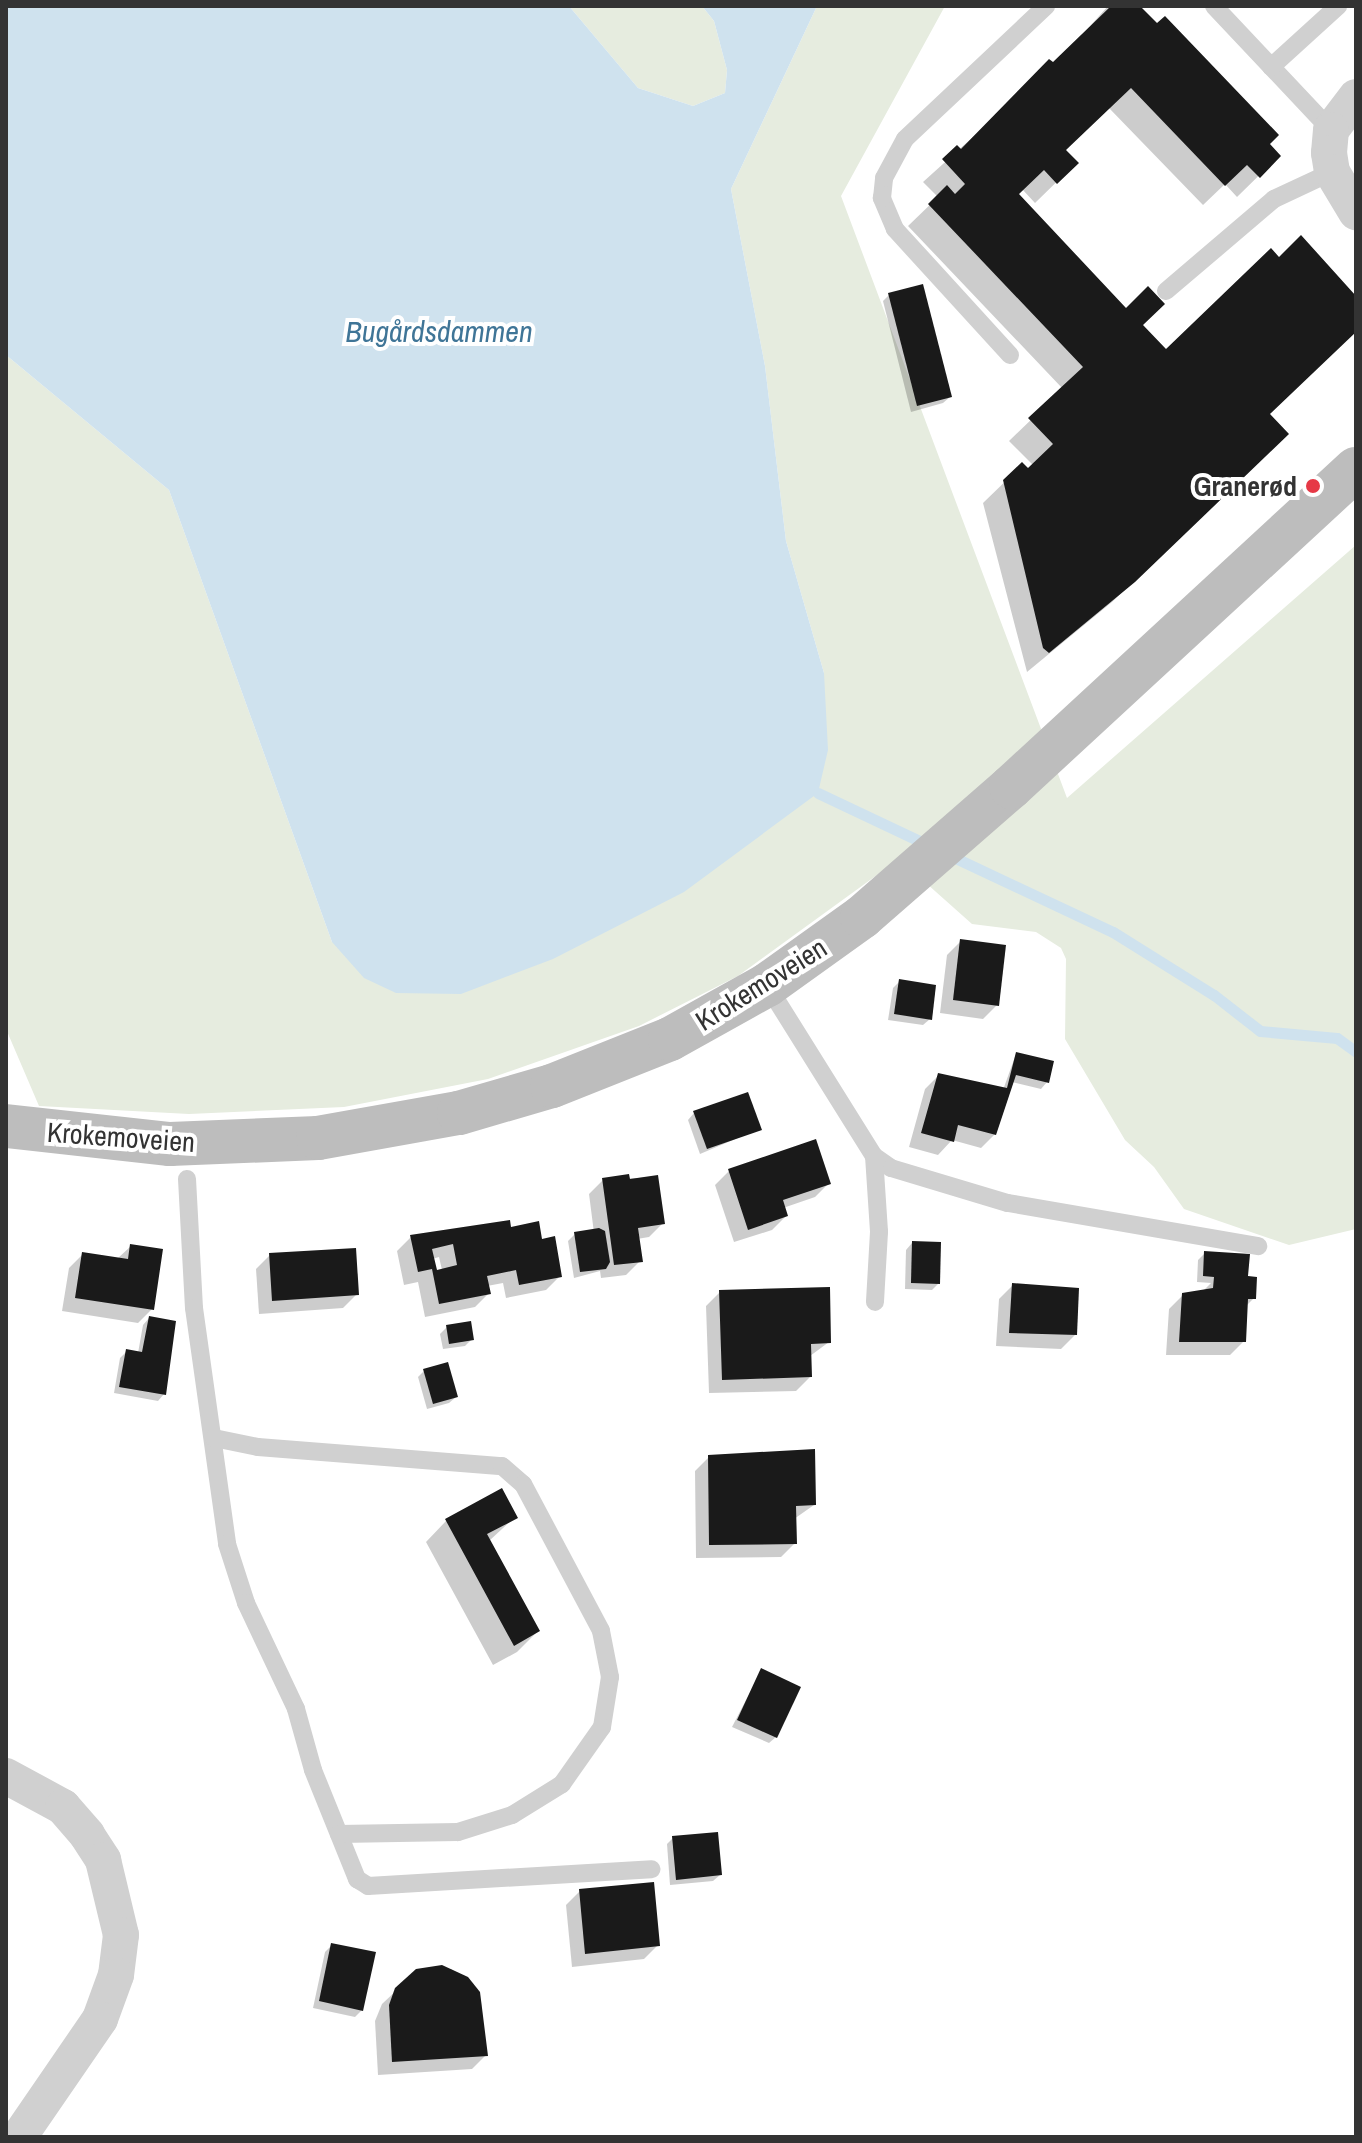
<!DOCTYPE html>
<meta charset="utf-8">
<style>
body{margin:0}
#map{position:relative;width:1362px;height:2143px;overflow:hidden;background:#fff;font-family:"Archivo Narrow",sans-serif}
div>[style]{position:absolute}
[style*='--x']{left:calc(var(--x)*1px);top:calc(var(--y)*1px);width:calc(var(--w)*1px);rotate:calc(var(--a)*1deg)}
.green>*{inset:0;background:#e6ecdf}
.water>*{inset:0;background:#cfe2ee}
.shadow>*{inset:0;background:#0003}
.stream>*{height:11px;margin:-5.5px;padding:0 5.5px;transform-origin:5.5px;border-radius:5.5px;background:#cfe2ee}
.building>*{inset:0;background:#1a1a1a}
.service>*{height:18px;margin:-9px;padding:0 9px;transform-origin:9px;border-radius:9px;background:#d0d0d0}
.minor>*{height:36px;margin:-18px;padding:0 18px;transform-origin:18px;border-radius:18px;background:#d0d0d0}
.secondary>*{height:44px;margin:-22px;padding:0 22px;transform-origin:22px;border-radius:22px;background:#bdbdbd}
.dots>*{width:22px;height:22px;translate:-50% -50%;box-sizing:border-box;border:4px solid #fff;border-radius:50%}
span{translate:-50% -50%;white-space:nowrap;text-align:center;line-height:1.15;-webkit-text-stroke:8px #fff;paint-order:stroke}
.poi-label{font-size:28px;color:#333;font-weight:700}
.right{translate:-100% -50%;text-align:right}
.street-label{font-size:28px;color:#333}
.water-label{font-size:30px;color:#3f7597;font-style:italic}
.frame{position:absolute;inset:0;border:8px solid #333;pointer-events:none}
</style>
<div id="map">
<div class="green">
<div style="clip-path:polygon(569px 6px,702px 6px,714px 21px,727px 70px,725px 93px,693px 106px,638px 88px)"></div>
<div style="clip-path:polygon(817px 6px,945px 6px,841px 196px,1067px 798px,1356px 545px,1356px 1229px,1289px 1245px,1184px 1209px,1154px 1167px,1125px 1140px,1065px 1039px,1066px 959px,1061px 948px,1036px 932px,972px 924px,899px 859px,738px 976px,639px 1026px,488px 1079px,344px 1107px,189px 1114px,39px 1106px,6px 1029px,6px 355px,169px 490px,332px 942px,824px 673px,786px 541px,765px 366px,731px 189px)"></div>
</div>
<div class="water">
<div style="clip-path:polygon(6px 6px,569px 6px,638px 88px,693px 106px,725px 93px,727px 70px,714px 21px,702px 6px,817px 6px,731px 189px,765px 366px,786px 541px,824px 673px,828px 750px,818px 793px,684px 892px,553px 959px,461px 994px,396px 993px,364px 978px,332px 942px,169px 490px,6px 355px)"></div>
</div>
<div class="shadow">
<div style="clip-path:polygon(1108px 6px,1136px 6px,1279px 156px,1237px 197px,1225px 184px,1203px 205px,1108px 107px,1063px 150px,1076px 163px,1035px 203px,1022px 189px,1016px 195px,1166px 352px,1278px 260px,1356px 298px,1356px 330px,1267px 414px,1265px 455px,1112px 602px,1027px 672px,983px 503px,1022px 465px,1028px 471px,1034px 466px,1009px 441px,1063px 389px,908px 226px,938px 197px,923px 182px,1067px 52px)"></div>
<div style="clip-path:polygon(889px 295px,950px 397px,943px 403px,911px 412px,883px 301px)"></div>
<div style="clip-path:polygon(961px 941px,997px 1005px,983px 1019px,940px 1013px,947px 955px)"></div>
<div style="clip-path:polygon(899px 982px,930px 1019px,923px 1025px,888px 1020px,893px 988px)"></div>
<div style="clip-path:polygon(1016px 1054px,1047px 1082px,1041px 1089px,1012px 1082px,995px 1134px,981px 1148px,952px 1140px,938px 1155px,909px 1147px,925px 1089px,939px 1075px,1003px 1090px)"></div>
<div style="clip-path:polygon(694px 1113px,759px 1129px,700px 1154px,688px 1120px)"></div>
<div style="clip-path:polygon(729px 1171px,829px 1183px,815px 1197px,783px 1208px,786px 1216px,772px 1230px,734px 1242px,715px 1185px)"></div>
<div style="clip-path:polygon(656px 1177px,663px 1223px,649px 1237px,637px 1239px,640px 1261px,626px 1275px,601px 1278px,600px 1271px,574px 1278px,568px 1241px,575px 1234px,594px 1233px,589px 1194px,603px 1180px)"></div>
<div style="clip-path:polygon(evenodd,411px 1237px,541px 1241px,560px 1276px,546px 1290px,506px 1298px,503px 1283px,487px 1286px,489px 1293px,475px 1307px,425px 1317px,418px 1282px,404px 1285px,397px 1251px,411px 1237px,439px 1257px,442px 1270px,435px 1272px,432px 1259px,439px 1257px)"></div>
<div style="clip-path:polygon(912px 1243px,938px 1284px,932px 1290px,905px 1289px,906px 1250px)"></div>
<div style="clip-path:polygon(131px 1246px,152px 1309px,138px 1323px,62px 1311px,69px 1268px,83px 1254px,117px 1259px)"></div>
<div style="clip-path:polygon(1205px 1253px,1246px 1279px,1254px 1298px,1245px 1307px,1244px 1341px,1230px 1355px,1166px 1355px,1169px 1309px,1183px 1295px,1202px 1292px,1211px 1283px,1197px 1282px,1198px 1260px)"></div>
<div style="clip-path:polygon(270px 1255px,357px 1294px,343px 1308px,259px 1314px,256px 1269px)"></div>
<div style="clip-path:polygon(1013px 1285px,1075px 1335px,1061px 1349px,996px 1346px,999px 1299px)"></div>
<div style="clip-path:polygon(720px 1292px,829px 1342px,810px 1356px,810px 1377px,796px 1391px,709px 1393px,706px 1306px)"></div>
<div style="clip-path:polygon(149px 1318px,164px 1394px,158px 1401px,114px 1393px,120px 1358px,126px 1352px,138px 1353px,143px 1325px)"></div>
<div style="clip-path:polygon(447px 1327px,472px 1339px,465px 1346px,443px 1349px,440px 1334px)"></div>
<div style="clip-path:polygon(424px 1371px,456px 1397px,449px 1403px,427px 1409px,418px 1377px)"></div>
<div style="clip-path:polygon(709px 1457px,814px 1505px,794px 1519px,795px 1543px,781px 1557px,696px 1558px,695px 1471px)"></div>
<div style="clip-path:polygon(515px 1517px,489px 1541px,538px 1631px,517px 1652px,493px 1665px,426px 1542px,446px 1521px)"></div>
<div style="clip-path:polygon(761px 1671px,776px 1737px,769px 1743px,732px 1727px)"></div>
<div style="clip-path:polygon(673px 1838px,720px 1875px,713px 1881px,670px 1885px,667px 1844px)"></div>
<div style="clip-path:polygon(580px 1891px,658px 1945px,644px 1959px,572px 1967px,566px 1905px)"></div>
<div style="clip-path:polygon(332px 1945px,362px 2010px,355px 2017px,313px 2008px,325px 1952px)"></div>
<div style="clip-path:polygon(451px 1969px,467px 1978px,481px 2001px,486px 2055px,472px 2069px,378px 2075px,375px 2021px,382px 2004px,417px 1971px)"></div>
</div>
<div class="stream">
<div style="--x:818;--y:793;--w:124;--a:25.3"></div>
<div style="--x:949;--y:855;--w:181;--a:25.2"></div>
<div style="--x:1113;--y:932;--w:119;--a:32"></div>
<div style="--x:1214;--y:995;--w:58;--a:38"></div>
<div style="--x:1260;--y:1031;--w:77;--a:5.2"></div>
<div style="--x:1337;--y:1038;--w:24;--a:36"></div>
</div>
<div class="building">
<div style="clip-path:polygon(1111px 6px,1140px 6px,1157px 23px,1165px 16px,1279px 135px,1270px 144px,1281px 156px,1260px 178px,1247px 165px,1225px 186px,1131px 88px,1066px 150px,1079px 163px,1057px 184px,1044px 170px,1019px 194px,1126px 308px,1148px 286px,1165px 304px,1143px 325px,1166px 349px,1271px 248px,1279px 257px,1301px 235px,1356px 296px,1356px 332px,1270px 414px,1289px 434px,1135px 582px,1049px 653px,1043px 648px,1003px 480px,1022px 462px,1028px 468px,1053px 444px,1028px 418px,1083px 367px,928px 204px,947px 185px,955px 194px,965px 184px,942px 159px,957px 145px,961px 149px,1049px 59px,1053px 62px)"></div>
<div style="clip-path:polygon(923px 284px,952px 397px,917px 406px,888px 293px)"></div>
<div style="clip-path:polygon(960px 939px,1006px 945px,999px 1006px,953px 1000px)"></div>
<div style="clip-path:polygon(899px 979px,936px 985px,932px 1020px,894px 1014px)"></div>
<div style="clip-path:polygon(1016px 1052px,1054px 1061px,1049px 1083px,1016px 1075px,996px 1135px,958px 1125px,954px 1142px,921px 1133px,938px 1073px,1007px 1088px)"></div>
<div style="clip-path:polygon(748px 1092px,762px 1130px,707px 1149px,693px 1111px)"></div>
<div style="clip-path:polygon(816px 1139px,831px 1184px,783px 1200px,788px 1216px,748px 1230px,728px 1169px)"></div>
<div style="clip-path:polygon(629px 1174px,630px 1179px,658px 1175px,665px 1224px,638px 1228px,643px 1262px,614px 1265px,602px 1178px)"></div>
<div style="clip-path:polygon(evenodd,510px 1220px,511px 1227px,539px 1221px,542px 1239px,555px 1236px,562px 1277px,519px 1285px,516px 1270px,487px 1276px,491px 1294px,439px 1304px,432px 1269px,418px 1272px,410px 1235px,510px 1220px,453px 1244px,457px 1265px,437px 1270px,432px 1249px,453px 1244px)"></div>
<div style="clip-path:polygon(599px 1228px,605px 1231px,610px 1262px,606px 1269px,580px 1272px,574px 1232px)"></div>
<div style="clip-path:polygon(912px 1241px,941px 1242px,940px 1284px,911px 1283px)"></div>
<div style="clip-path:polygon(130px 1244px,163px 1249px,154px 1310px,75px 1298px,82px 1252px,128px 1259px)"></div>
<div style="clip-path:polygon(356px 1248px,359px 1295px,272px 1301px,269px 1253px)"></div>
<div style="clip-path:polygon(1204px 1251px,1250px 1254px,1248px 1276px,1257px 1277px,1256px 1299px,1248px 1299px,1246px 1342px,1179px 1342px,1182px 1293px,1213px 1288px,1214px 1277px,1203px 1276px)"></div>
<div style="clip-path:polygon(1012px 1283px,1079px 1288px,1077px 1335px,1009px 1333px)"></div>
<div style="clip-path:polygon(830px 1287px,831px 1343px,811px 1344px,812px 1377px,722px 1380px,719px 1290px)"></div>
<div style="clip-path:polygon(149px 1316px,176px 1321px,166px 1395px,119px 1387px,126px 1349px,142px 1352px)"></div>
<div style="clip-path:polygon(471px 1321px,474px 1340px,449px 1344px,446px 1325px)"></div>
<div style="clip-path:polygon(448px 1362px,458px 1397px,433px 1404px,423px 1369px)"></div>
<div style="clip-path:polygon(815px 1449px,816px 1505px,796px 1506px,797px 1544px,709px 1545px,708px 1455px)"></div>
<div style="clip-path:polygon(502px 1488px,518px 1518px,487px 1534px,540px 1631px,514px 1646px,445px 1519px)"></div>
<div style="clip-path:polygon(761px 1668px,801px 1687px,777px 1738px,737px 1720px)"></div>
<div style="clip-path:polygon(718px 1832px,722px 1875px,676px 1880px,672px 1836px)"></div>
<div style="clip-path:polygon(654px 1882px,660px 1946px,585px 1954px,579px 1889px)"></div>
<div style="clip-path:polygon(331px 1943px,376px 1952px,363px 2011px,319px 2001px)"></div>
<div style="clip-path:polygon(442px 1965px,468px 1977px,480px 1992px,488px 2056px,392px 2062px,389px 2005px,395px 1988px,416px 1969px)"></div>
</div>
<div class="service">
<div style="--x:1214;--y:6;--w:170;--a:46.7"></div>
<div style="--x:1271;--y:67;--w:91;--a:-42.3"></div>
<div style="--x:1166;--y:291;--w:142;--a:-40.4"></div>
<div style="--x:1274;--y:199;--w:64;--a:-25"></div>
<div style="--x:1010;--y:355;--w:171;--a:-132.4"></div>
<div style="--x:895;--y:229;--w:34;--a:-113"></div>
<div style="--x:882;--y:198;--w:20;--a:-84"></div>
<div style="--x:884;--y:178;--w:44;--a:-61.7"></div>
<div style="--x:905;--y:139;--w:194;--a:-43.3"></div>
<div style="--x:767;--y:985;--w:202;--a:58"></div>
<div style="--x:874;--y:1156;--w:21;--a:35"></div>
<div style="--x:891;--y:1168;--w:122;--a:16.7"></div>
<div style="--x:1008;--y:1203;--w:254;--a:9.8"></div>
<div style="--x:874;--y:1156;--w:76;--a:86.2"></div>
<div style="--x:879;--y:1232;--w:70;--a:93.3"></div>
<div style="--x:187;--y:1179;--w:129;--a:86.9"></div>
<div style="--x:194;--y:1308;--w:238;--a:82"></div>
<div style="--x:227;--y:1544;--w:62;--a:72.1"></div>
<div style="--x:246;--y:1603;--w:117;--a:64.7"></div>
<div style="--x:296;--y:1709;--w:63;--a:74.4"></div>
<div style="--x:313;--y:1770;--w:118;--a:68"></div>
<div style="--x:357;--y:1879;--w:13;--a:32"></div>
<div style="--x:368;--y:1886;--w:284;--a:-3.4"></div>
<div style="--x:214;--y:1438;--w:45;--a:11.6"></div>
<div style="--x:258;--y:1447;--w:245;--a:4.5"></div>
<div style="--x:502;--y:1466;--w:28;--a:41"></div>
<div style="--x:523;--y:1484;--w:166;--a:62"></div>
<div style="--x:601;--y:1631;--w:47;--a:78.9"></div>
<div style="--x:610;--y:1677;--w:51;--a:99.1"></div>
<div style="--x:602;--y:1727;--w:70;--a:125.1"></div>
<div style="--x:562;--y:1784;--w:59;--a:148.2"></div>
<div style="--x:512;--y:1815;--w:57;--a:162.5"></div>
<div style="--x:458;--y:1832;--w:119;--a:179"></div>
</div>
<div class="minor">
<div style="--x:1356;--y:97;--w:41;--a:127.1"></div>
<div style="--x:1331;--y:130;--w:23;--a:95"></div>
<div style="--x:1329;--y:153;--w:19;--a:81"></div>
<div style="--x:1332;--y:172;--w:47;--a:59"></div>
<div style="--x:6;--y:1776;--w:65;--a:28.5"></div>
<div style="--x:63;--y:1807;--w:37;--a:49"></div>
<div style="--x:87;--y:1835;--w:30;--a:57"></div>
<div style="--x:103;--y:1860;--w:77;--a:76.5"></div>
<div style="--x:121;--y:1935;--w:40;--a:97.1"></div>
<div style="--x:116;--y:1975;--w:47;--a:110"></div>
<div style="--x:100;--y:2019;--w:143;--a:124.5"></div>
</div>
<div class="secondary">
<div style="--x:6;--y:1126;--w:165;--a:6.3"></div>
<div style="--x:170;--y:1144;--w:148;--a:-2.3"></div>
<div style="--x:318;--y:1138;--w:143;--a:-10.1"></div>
<div style="--x:459;--y:1113;--w:97;--a:-16.2"></div>
<div style="--x:552;--y:1086;--w:127;--a:-21.7"></div>
<div style="--x:670;--y:1039;--w:111;--a:-29.1"></div>
<div style="--x:767;--y:985;--w:117;--a:-35.6"></div>
<div style="--x:862;--y:917;--w:198;--a:-41.1"></div>
<div style="--x:1011;--y:787;--w:469;--a:-42.7"></div>
</div>
<div class="dots">
<div style="left:1313px;top:486px;background:#e63946"></div>
</div>
<div class="poi-label">
<span class="right" style="left:1297px;top:486px">Granerød</span>
</div>
<div class="street-label">
<span style="left:761px;top:984px;rotate:-32deg">Krokemoveien</span>
<span style="left:121px;top:1137px;rotate:4deg">Krokemoveien</span>
</div>
<div class="water-label">
<span style="left:439px;top:331px">Bugårdsdammen</span>
</div>
<div class="frame"></div>
</div>
